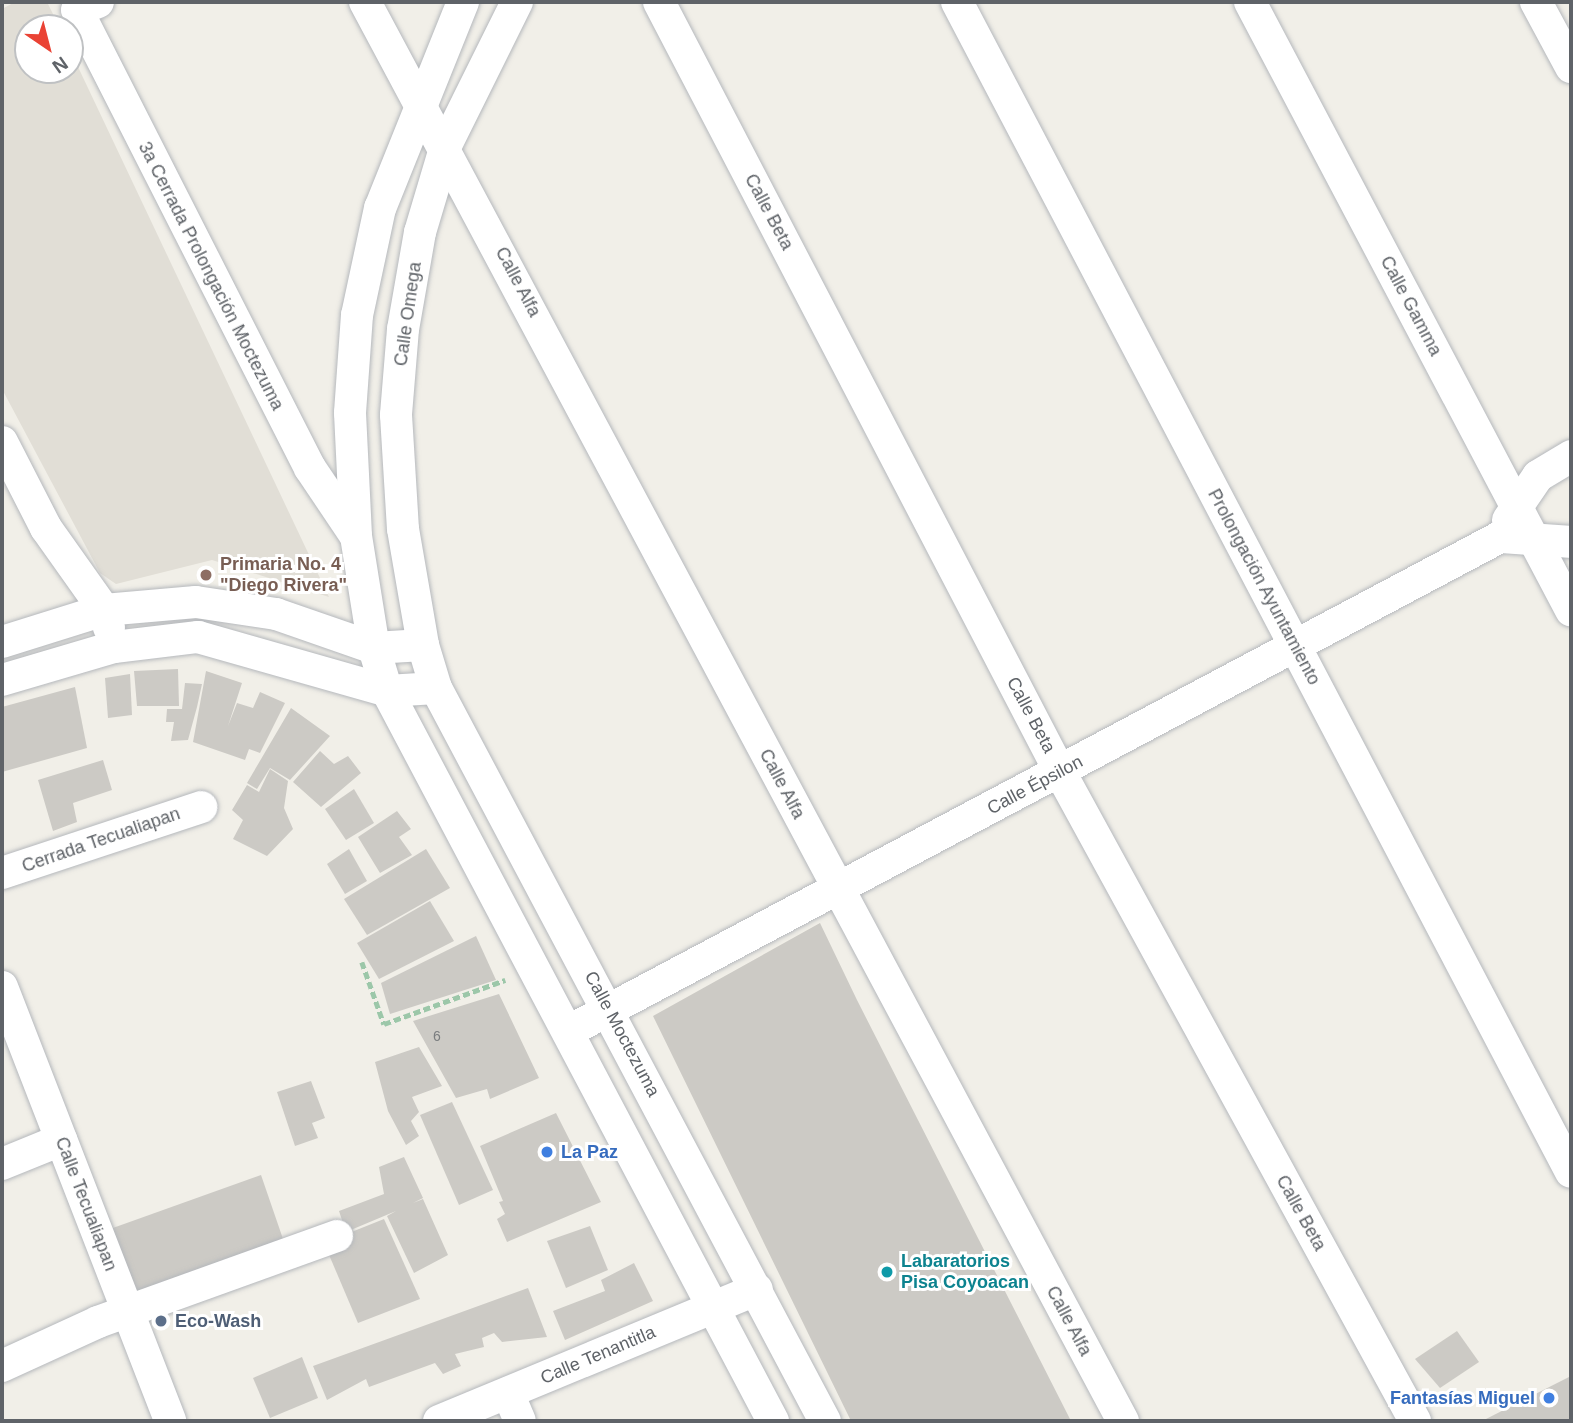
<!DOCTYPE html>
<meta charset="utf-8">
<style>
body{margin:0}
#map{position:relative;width:1573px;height:1423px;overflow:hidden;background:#f1efe8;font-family:Helvetica,sans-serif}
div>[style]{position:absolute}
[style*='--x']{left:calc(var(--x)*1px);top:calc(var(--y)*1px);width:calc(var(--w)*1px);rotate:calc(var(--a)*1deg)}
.education>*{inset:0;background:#e1ded6}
.building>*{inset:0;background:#cccac5}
.path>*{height:4.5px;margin-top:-2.25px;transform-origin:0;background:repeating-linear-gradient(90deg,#9cc7a9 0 7px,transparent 0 10.5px)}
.roads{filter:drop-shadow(0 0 2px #b5b8bc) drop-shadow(0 0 2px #b5b8bc)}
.minor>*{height:32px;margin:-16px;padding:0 16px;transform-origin:16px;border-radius:16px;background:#fff}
.dots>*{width:19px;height:19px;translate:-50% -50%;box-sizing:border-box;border:4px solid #fff;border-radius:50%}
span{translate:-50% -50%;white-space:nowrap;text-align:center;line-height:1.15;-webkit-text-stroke:6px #fff;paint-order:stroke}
.number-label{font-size:14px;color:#7a7d7f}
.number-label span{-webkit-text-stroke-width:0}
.street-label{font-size:18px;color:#5f6368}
.education-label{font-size:18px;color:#785e54;font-weight:700}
.left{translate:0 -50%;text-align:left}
.shop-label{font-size:18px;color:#366cbe;font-weight:700}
.right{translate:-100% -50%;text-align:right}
.culture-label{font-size:18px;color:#0d838f;font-weight:700}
.service-label{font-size:18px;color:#4e5e75;font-weight:700}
.frame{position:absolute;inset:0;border:4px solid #5f6368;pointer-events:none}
.north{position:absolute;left:14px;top:14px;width:70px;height:70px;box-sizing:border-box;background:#fff;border:2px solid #bfc1c3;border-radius:50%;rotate:145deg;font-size:19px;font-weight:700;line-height:28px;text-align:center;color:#5f6368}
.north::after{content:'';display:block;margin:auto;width:24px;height:32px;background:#ea4335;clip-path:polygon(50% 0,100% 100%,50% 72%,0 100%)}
</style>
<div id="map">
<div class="education">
<div style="clip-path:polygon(15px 2px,47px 2px,60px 28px,28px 28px,28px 70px,70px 70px,70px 50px,329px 597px,212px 560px,116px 584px,100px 573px,2px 389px,2px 9px)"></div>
</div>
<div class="building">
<div style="clip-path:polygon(178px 669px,179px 706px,137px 706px,134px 671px)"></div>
<div style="clip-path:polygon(206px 671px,242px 683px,228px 726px,237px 703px,253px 708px,260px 692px,285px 703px,260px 753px,249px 749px,245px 760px,193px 742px)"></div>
<div style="clip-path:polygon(130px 674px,132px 715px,108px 718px,105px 678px)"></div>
<div style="clip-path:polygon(185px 683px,202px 684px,197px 707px,188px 740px,171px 741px,174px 722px,166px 722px,167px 709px,182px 709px)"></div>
<div style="clip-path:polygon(75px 687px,87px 748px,2px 772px,2px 707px)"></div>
<div style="clip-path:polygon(291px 708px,330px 736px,290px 780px,270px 768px,257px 789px,247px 783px)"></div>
<div style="clip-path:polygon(320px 751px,334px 764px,348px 756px,361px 773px,321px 807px,293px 782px)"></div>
<div style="clip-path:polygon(103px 760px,112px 790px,73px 803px,77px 822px,53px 831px,38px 780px)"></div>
<div style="clip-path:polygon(270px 769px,288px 781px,284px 808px,293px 829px,267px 856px,233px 839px,243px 820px,232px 810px,247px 785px,259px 792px)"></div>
<div style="clip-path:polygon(354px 789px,374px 823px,346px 840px,325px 809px)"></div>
<div style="clip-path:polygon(397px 811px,411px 829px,399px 837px,412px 855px,380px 873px,358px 837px)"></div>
<div style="clip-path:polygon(349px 849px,367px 881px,345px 894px,327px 864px)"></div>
<div style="clip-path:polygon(426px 849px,450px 888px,367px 935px,344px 899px)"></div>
<div style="clip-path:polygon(430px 901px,454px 941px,379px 979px,357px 943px)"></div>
<div style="clip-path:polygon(820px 923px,857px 1000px,1071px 1421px,851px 1421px,653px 1016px)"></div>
<div style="clip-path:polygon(476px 936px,496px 980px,390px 1014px,381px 983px)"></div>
<div style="clip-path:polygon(499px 994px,539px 1078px,490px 1099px,487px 1089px,456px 1098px,413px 1021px)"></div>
<div style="clip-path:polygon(419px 1047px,442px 1086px,412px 1097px,419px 1112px,411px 1121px,419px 1136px,406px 1145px,388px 1111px,375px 1062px)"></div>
<div style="clip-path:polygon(311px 1081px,325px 1118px,312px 1123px,318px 1138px,295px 1146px,277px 1092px)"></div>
<div style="clip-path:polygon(452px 1102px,493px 1190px,459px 1205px,420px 1115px)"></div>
<div style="clip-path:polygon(556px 1113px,601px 1202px,507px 1242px,497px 1219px,505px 1214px,499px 1202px,503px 1201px,480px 1146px)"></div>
<div style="clip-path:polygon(404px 1157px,423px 1198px,413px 1203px,423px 1199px,448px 1255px,414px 1273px,387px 1216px,396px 1211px,346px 1232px,339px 1211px,384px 1194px,379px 1167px)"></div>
<div style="clip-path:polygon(261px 1175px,283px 1239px,136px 1302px,110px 1229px)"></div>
<div style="clip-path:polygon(384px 1219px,420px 1299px,358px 1323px,324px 1243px)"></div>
<div style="clip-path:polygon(590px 1226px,608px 1270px,566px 1288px,547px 1241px)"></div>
<div style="clip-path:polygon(634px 1263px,653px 1301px,565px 1340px,553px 1311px,605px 1291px,601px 1280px)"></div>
<div style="clip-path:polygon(528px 1288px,547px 1337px,502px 1342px,494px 1333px,482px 1338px,484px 1347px,455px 1354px,461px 1366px,443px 1374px,435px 1363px,369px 1387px,366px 1379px,327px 1400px,313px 1366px)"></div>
<div style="clip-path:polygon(1457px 1331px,1479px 1362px,1440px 1388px,1415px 1359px)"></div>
<div style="clip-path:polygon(302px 1357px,318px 1398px,270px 1418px,253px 1378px)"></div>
<div style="clip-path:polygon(1571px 1376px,1571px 1421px,1482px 1421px)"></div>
</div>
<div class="path">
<div style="--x:362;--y:962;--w:66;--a:70.5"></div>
<div style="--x:384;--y:1024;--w:129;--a:-20"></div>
</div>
<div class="roads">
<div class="minor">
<div style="--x:98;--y:2;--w:22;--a:159"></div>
<div style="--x:77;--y:10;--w:514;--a:63.04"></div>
<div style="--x:310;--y:468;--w:81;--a:56.1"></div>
<div style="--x:365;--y:2;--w:1609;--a:61.89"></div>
<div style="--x:463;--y:2;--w:222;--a:111.9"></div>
<div style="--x:380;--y:208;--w:109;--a:102.1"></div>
<div style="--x:357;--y:315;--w:98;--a:94.1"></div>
<div style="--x:350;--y:413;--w:123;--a:87.2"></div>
<div style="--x:356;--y:536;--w:113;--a:80.9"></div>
<div style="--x:374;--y:648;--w:45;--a:73.2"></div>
<div style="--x:387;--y:691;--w:826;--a:62.13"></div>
<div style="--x:517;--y:2;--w:160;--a:116.4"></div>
<div style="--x:446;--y:145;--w:91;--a:106.6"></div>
<div style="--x:420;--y:232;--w:98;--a:99.9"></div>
<div style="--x:403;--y:329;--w:86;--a:94.7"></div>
<div style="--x:396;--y:415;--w:114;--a:86.5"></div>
<div style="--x:403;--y:529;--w:118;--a:80.2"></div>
<div style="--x:423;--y:645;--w:45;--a:73.2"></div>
<div style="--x:436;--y:688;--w:830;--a:62.05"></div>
<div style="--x:659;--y:2;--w:868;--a:62.49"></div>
<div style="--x:1060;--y:772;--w:740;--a:61.32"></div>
<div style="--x:957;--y:2;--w:1321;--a:62.31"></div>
<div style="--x:1250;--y:2;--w:688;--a:62.17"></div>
<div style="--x:1536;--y:2;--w:74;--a:61.7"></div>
<div style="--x:2;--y:442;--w:97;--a:62.9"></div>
<div style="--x:46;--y:528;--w:100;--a:54.7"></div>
<div style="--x:104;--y:610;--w:18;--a:74"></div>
<div style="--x:1508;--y:520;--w:53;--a:-55.7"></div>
<div style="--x:1538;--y:476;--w:39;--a:-31"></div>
<div style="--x:2;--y:642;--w:107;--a:-17.4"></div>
<div style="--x:104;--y:610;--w:92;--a:-5"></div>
<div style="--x:196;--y:602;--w:81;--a:8.5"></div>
<div style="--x:276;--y:614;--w:104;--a:19.1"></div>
<div style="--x:374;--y:648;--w:49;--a:-3.5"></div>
<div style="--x:2;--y:680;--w:117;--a:-16.4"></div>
<div style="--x:114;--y:647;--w:85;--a:-6.8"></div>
<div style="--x:198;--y:637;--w:197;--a:15.9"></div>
<div style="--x:387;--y:691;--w:49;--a:-3.5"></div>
<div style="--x:2;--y:873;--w:210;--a:-18.3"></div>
<div style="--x:2;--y:987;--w:465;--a:68.8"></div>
<div style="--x:569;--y:1031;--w:1054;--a:-27.95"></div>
<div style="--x:1500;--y:537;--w:71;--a:4"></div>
<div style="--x:2;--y:1164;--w:64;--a:-22.1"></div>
<div style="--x:2;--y:1366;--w:106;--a:-24.6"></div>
<div style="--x:98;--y:1322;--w:254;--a:-19.8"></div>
<div style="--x:508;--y:1393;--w:30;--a:67"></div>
<div style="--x:439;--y:1421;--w:344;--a:-22.5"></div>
</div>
</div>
<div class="dots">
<div style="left:206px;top:575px;background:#8d6e63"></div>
<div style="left:547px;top:1152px;background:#3f7fe0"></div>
<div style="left:887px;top:1272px;background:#0f9aa8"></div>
<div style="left:161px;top:1321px;background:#5c6f8a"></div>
<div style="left:1549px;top:1398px;background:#3f7fe0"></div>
</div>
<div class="number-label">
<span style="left:437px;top:1036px">6</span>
</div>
<div class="street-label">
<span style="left:769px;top:212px;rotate:62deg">Calle Beta</span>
<span style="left:211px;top:276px;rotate:63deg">3a Cerrada Prolongación Moctezuma</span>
<span style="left:518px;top:282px;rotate:62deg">Calle Alfa</span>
<span style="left:1411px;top:306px;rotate:62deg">Calle Gamma</span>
<span style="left:408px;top:314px;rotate:-82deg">Calle Omega</span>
<span style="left:1264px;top:587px;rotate:62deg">Prolongación Ayuntamiento</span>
<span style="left:1031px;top:715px;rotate:62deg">Calle Beta</span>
<span style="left:782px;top:784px;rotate:62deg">Calle Alfa</span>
<span style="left:1035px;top:785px;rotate:-28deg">Calle Épsilon</span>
<span style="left:101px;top:840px;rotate:-19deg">Cerrada Tecualiapan</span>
<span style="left:622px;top:1034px;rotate:62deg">Calle Moctezuma</span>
<span style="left:86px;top:1204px;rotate:69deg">Calle Tecualiapan</span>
<span style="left:1301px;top:1213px;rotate:61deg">Calle Beta</span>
<span style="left:1069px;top:1321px;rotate:62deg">Calle Alfa</span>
<span style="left:598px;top:1355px;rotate:-23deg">Calle Tenantitla</span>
</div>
<div class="education-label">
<span class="left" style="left:220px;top:575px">Primaria No. 4<br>"Diego Rivera"</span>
</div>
<div class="shop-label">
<span class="left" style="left:561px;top:1152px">La Paz</span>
<span class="right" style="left:1535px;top:1398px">Fantasías Miguel</span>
</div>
<div class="culture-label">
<span class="left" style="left:901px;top:1272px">Labaratorios<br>Pisa Coyoacan</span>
</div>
<div class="service-label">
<span class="left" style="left:175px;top:1321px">Eco-Wash</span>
</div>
<div class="frame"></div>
<div class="north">N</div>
</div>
